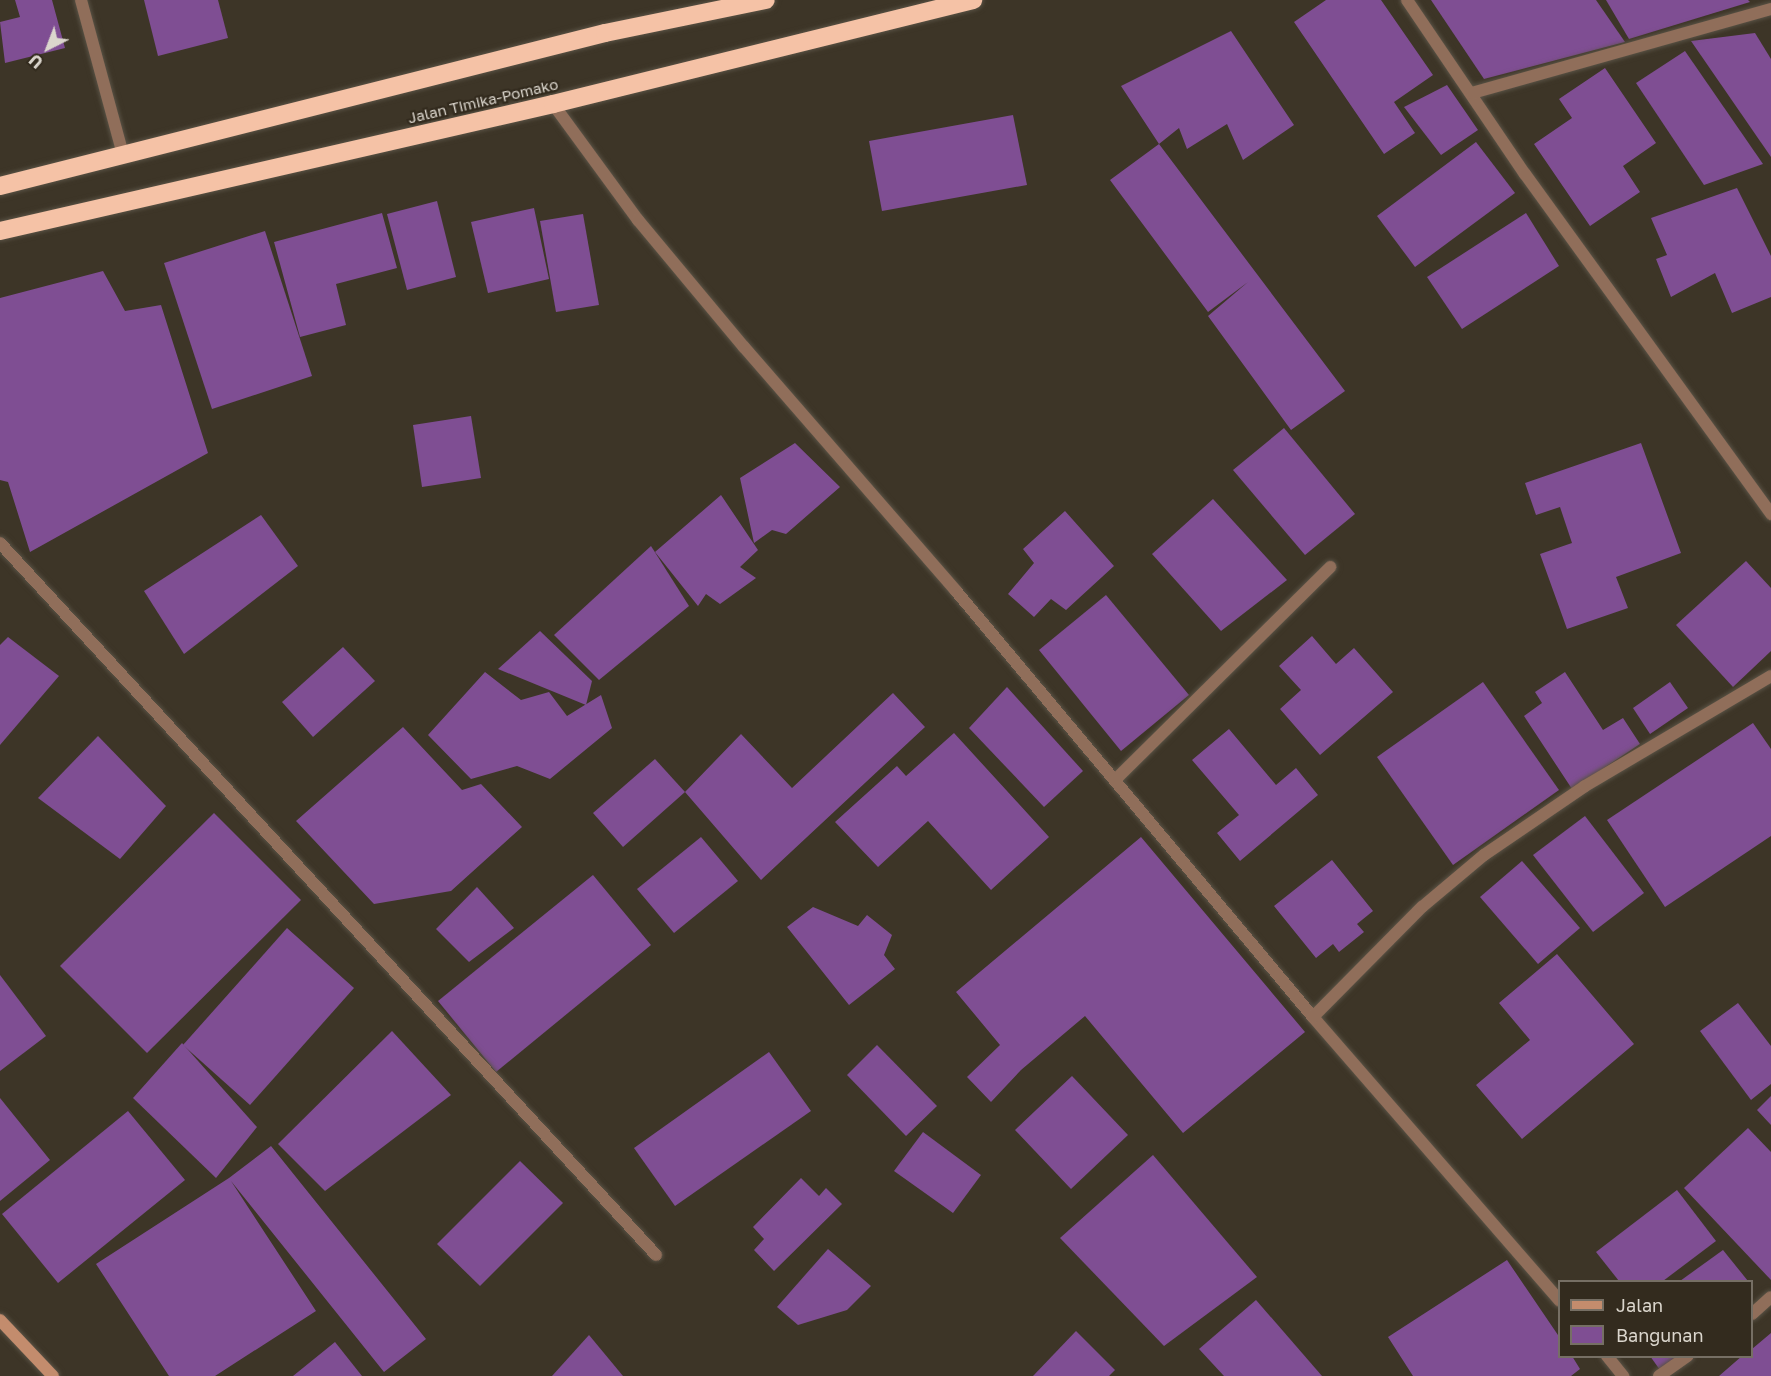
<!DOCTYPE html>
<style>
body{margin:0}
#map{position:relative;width:1771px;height:1376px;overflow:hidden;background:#3d3527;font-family:"Golos Text",sans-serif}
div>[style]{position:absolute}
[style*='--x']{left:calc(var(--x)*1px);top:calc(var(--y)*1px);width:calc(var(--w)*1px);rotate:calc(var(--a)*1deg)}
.building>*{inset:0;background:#7f4e93}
.roads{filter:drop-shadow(0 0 2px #595245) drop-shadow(0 0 2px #595245)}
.lane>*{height:12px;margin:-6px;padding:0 6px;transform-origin:6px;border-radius:6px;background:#906e5a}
.street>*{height:12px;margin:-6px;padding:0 6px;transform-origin:6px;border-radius:6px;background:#906e5a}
.secondary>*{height:12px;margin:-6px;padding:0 6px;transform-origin:6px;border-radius:6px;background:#c38c6d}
.highway>*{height:18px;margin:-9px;padding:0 9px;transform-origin:9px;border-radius:9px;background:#f5c2a6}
span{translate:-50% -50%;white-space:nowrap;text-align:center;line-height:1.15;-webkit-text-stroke:4.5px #332b1e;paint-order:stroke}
.street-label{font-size:15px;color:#dbd6cd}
.legend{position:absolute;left:1558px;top:1280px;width:195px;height:78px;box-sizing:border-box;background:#332b1e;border:2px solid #766f64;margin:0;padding:8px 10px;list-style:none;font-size:18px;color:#dbd6cd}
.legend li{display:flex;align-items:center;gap:12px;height:30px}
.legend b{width:30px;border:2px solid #766f64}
.north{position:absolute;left:18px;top:18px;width:60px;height:60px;-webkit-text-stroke:4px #332b1e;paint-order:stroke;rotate:222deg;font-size:16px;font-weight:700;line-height:24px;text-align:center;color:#dbd6cd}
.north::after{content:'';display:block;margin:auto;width:21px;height:27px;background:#dbd6cd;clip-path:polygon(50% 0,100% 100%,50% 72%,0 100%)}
</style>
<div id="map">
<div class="building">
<div style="clip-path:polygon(15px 0,52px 0,65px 48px,5px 63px,0 22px,20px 17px)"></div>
<div style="clip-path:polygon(144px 0,218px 0,228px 38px,158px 56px)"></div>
<div style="clip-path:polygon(1326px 0,1381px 0,1433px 75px,1394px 102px,1415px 133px,1384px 154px,1294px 22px)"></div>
<div style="clip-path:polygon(1431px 0,1596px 0,1625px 42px,1484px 79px)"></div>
<div style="clip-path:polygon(1606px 0,1748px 0,1750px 2px,1629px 39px)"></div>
<div style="clip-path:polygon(1231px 31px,1294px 125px,1243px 160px,1227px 124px,1187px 149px,1179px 128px,1159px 144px,1121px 86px)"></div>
<div style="clip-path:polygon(1755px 33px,1771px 59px,1771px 157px,1691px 41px)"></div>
<div style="clip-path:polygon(1685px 51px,1763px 164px,1704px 185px,1636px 83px)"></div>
<div style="clip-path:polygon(1605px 68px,1656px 143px,1623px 166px,1640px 192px,1590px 226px,1534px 144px,1572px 118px,1559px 99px)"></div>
<div style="clip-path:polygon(1447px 85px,1478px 130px,1441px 155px,1404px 107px)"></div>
<div style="clip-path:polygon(1013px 115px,1027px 185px,882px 211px,869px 141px)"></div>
<div style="clip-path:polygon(1476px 142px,1515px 193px,1415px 267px,1377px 216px)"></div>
<div style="clip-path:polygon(1159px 144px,1345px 391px,1291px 430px,1208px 316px,1248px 282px,1208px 312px,1110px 180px)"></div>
<div style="clip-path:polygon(1737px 188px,1771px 256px,1771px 297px,1732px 313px,1715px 273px,1671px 297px,1656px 259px,1667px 255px,1651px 218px)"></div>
<div style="clip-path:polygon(437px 201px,456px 277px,407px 290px,387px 214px)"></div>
<div style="clip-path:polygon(534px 208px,549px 279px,488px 293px,471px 222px)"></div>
<div style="clip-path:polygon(382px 213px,397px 268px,336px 284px,346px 325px,300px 337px,274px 242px)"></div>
<div style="clip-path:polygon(1526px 213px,1559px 266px,1462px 329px,1427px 277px)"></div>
<div style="clip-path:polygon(583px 214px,599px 305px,556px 312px,540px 221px)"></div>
<div style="clip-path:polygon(265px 231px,312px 376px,212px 409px,164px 263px)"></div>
<div style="clip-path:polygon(103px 271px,125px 311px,161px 305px,208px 453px,30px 552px,8px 482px,0 480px,0 298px)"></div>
<div style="clip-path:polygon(471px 416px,481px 478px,422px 487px,413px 425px)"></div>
<div style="clip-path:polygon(1284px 428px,1355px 514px,1305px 555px,1233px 470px)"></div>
<div style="clip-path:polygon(795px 443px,840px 487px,786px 534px,772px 530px,754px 543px,740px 478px)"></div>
<div style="clip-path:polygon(1641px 443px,1681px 553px,1616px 577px,1628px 608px,1567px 629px,1540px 554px,1572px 543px,1560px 507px,1536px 515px,1525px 483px)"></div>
<div style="clip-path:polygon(721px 495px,758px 550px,740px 567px,756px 578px,720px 604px,706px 594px,698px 606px,655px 552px)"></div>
<div style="clip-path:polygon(1213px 499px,1287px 580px,1221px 631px,1152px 554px)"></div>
<div style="clip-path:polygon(1065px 511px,1114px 566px,1066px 610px,1051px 599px,1034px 617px,1008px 594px,1034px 563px,1023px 549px)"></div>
<div style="clip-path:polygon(261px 515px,298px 566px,184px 654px,144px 591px)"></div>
<div style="clip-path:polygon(651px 546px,689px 606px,599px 680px,554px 635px)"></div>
<div style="clip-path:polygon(1746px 561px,1771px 588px,1771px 651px,1733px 687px,1676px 625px)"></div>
<div style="clip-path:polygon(1106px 595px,1189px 695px,1121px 751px,1039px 650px)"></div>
<div style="clip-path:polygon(540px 631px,592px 681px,586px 705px,498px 669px)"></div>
<div style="clip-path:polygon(1312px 636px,1336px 664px,1354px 648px,1393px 692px,1320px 755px,1280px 709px,1301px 690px,1279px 666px)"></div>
<div style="clip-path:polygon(8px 637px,59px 676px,0 745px,0 645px)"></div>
<div style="clip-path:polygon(343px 647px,375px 681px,313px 737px,282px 702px)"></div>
<div style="clip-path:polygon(485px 672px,521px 700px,549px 692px,567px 716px,601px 695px,612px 728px,550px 779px,517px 766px,471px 779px,428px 735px)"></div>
<div style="clip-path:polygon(1565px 672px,1603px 730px,1623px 718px,1640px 744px,1572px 789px,1524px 716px,1542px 703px,1535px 692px)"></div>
<div style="clip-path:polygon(1483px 682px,1559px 790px,1453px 865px,1377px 757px)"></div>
<div style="clip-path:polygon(1670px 682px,1688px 708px,1650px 734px,1633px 708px)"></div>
<div style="clip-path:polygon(1007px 687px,1083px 771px,1044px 807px,969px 728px)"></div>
<div style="clip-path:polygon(893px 693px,925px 727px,761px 880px,685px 792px,741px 734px,792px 788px)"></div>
<div style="clip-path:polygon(1753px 723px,1771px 749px,1771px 836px,1665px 907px,1607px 820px)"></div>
<div style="clip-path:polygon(403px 727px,462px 790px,481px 784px,522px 827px,451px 891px,374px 904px,296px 821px)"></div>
<div style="clip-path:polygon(1229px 729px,1276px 785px,1296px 768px,1318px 795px,1240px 861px,1217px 833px,1239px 815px,1192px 760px)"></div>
<div style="clip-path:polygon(954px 733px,1049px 837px,991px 890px,928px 821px,878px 867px,835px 822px,897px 766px,906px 776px)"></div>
<div style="clip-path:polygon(98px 736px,166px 806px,120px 859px,38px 798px)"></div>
<div style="clip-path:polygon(655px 759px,685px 792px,623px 847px,593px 813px)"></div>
<div style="clip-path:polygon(214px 813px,301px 900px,147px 1053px,60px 966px)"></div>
<div style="clip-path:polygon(1585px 816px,1644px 893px,1593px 932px,1533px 855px)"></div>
<div style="clip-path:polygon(701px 837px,738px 881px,674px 933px,637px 889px)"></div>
<div style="clip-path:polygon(1141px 837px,1305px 1032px,1183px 1133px,1085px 1016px,1021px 1070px,991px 1102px,967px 1077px,1000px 1045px,956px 992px)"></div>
<div style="clip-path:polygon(1332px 860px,1373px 911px,1357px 924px,1364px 932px,1339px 952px,1333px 944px,1316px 958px,1274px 906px)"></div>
<div style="clip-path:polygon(1522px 861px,1580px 928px,1538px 964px,1480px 897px)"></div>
<div style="clip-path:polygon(593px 875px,651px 945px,496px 1072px,438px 1001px)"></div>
<div style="clip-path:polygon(477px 887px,514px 928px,469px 962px,436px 929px)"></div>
<div style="clip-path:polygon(813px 907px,858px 926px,867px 915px,892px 935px,884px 955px,895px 969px,849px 1005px,787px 927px)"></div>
<div style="clip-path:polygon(287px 928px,354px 988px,250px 1105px,183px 1045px)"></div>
<div style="clip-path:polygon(1557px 954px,1634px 1044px,1522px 1139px,1476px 1085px,1530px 1040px,1499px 1003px)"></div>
<div style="clip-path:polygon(0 975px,46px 1036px,0 1071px)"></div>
<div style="clip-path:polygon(1738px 1003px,1771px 1046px,1771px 1084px,1751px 1100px,1700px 1031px)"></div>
<div style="clip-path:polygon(392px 1031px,451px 1095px,325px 1191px,278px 1144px)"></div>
<div style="clip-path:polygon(182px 1043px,257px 1127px,216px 1178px,133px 1098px)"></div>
<div style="clip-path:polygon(877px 1045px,937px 1106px,906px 1136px,847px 1075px)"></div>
<div style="clip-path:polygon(769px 1052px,811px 1111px,675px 1206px,634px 1148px)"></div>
<div style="clip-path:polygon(1072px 1076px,1128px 1135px,1071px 1189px,1015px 1130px)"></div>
<div style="clip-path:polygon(1771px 1096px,1771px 1125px,1757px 1110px)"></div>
<div style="clip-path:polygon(0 1098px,50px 1160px,0 1201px)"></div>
<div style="clip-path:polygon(128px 1111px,185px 1180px,58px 1283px,2px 1214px)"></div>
<div style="clip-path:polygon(1748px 1128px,1771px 1152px,1771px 1280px,1684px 1188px)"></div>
<div style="clip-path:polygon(923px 1132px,981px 1175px,953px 1213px,894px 1171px)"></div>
<div style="clip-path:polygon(271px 1146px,426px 1339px,384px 1372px,231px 1181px,316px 1311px,215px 1376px,169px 1376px,96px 1264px,229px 1178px)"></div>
<div style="clip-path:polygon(1153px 1155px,1257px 1277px,1164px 1346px,1060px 1238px)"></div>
<div style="clip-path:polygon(520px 1161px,563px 1203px,480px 1286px,437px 1244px)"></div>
<div style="clip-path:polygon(801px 1178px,819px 1196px,826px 1188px,842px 1204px,774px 1271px,754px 1250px,764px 1239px,753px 1227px)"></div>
<div style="clip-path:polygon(1677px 1190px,1716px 1241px,1663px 1281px,1619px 1281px,1596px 1252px)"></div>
<div style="clip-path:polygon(828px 1249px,871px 1286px,847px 1310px,798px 1325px,777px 1307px)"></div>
<div style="clip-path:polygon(1723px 1250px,1748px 1281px,1680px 1281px)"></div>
<div style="clip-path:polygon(1507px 1260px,1560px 1338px,1560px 1356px,1572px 1356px,1580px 1369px,1571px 1376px,1413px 1376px,1388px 1337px)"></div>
<div style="clip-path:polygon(1256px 1300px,1322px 1376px,1224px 1376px,1199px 1349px)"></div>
<div style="clip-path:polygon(1076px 1331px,1115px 1370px,1109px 1376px,1033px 1376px)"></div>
<div style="clip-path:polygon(1771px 1333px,1771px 1376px,1719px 1376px,1742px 1356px,1752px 1356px,1752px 1349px)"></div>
<div style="clip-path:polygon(589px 1335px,623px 1376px,552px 1376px)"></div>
<div style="clip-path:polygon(335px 1342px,362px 1376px,293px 1376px)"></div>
<div style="clip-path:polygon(1650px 1356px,1679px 1356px,1660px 1370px)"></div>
</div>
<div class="roads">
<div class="lane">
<div style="--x:81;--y:0;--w:161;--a:74.8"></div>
<div style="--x:1115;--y:780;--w:303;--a:-44.7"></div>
</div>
<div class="street">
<div style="--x:1407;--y:0;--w:210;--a:55.9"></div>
<div style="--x:1525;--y:174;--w:420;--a:54.1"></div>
<div style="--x:1472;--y:93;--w:311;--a:-15.7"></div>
<div style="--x:553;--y:104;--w:144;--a:53.8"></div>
<div style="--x:638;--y:220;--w:165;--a:50.2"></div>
<div style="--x:744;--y:347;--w:323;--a:49"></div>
<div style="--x:956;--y:591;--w:556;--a:50.04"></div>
<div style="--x:1313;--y:1017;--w:376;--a:49"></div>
<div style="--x:0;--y:543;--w:968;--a:47.34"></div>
<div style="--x:1313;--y:1017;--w:155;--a:-45.3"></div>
<div style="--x:1422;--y:907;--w:81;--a:-40"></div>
<div style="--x:1484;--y:855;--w:122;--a:-34.3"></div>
<div style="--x:1585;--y:786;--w:216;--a:-30.6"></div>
<div style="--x:1752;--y:1314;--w:25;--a:-42"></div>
<div style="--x:1607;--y:1356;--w:26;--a:51"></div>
<div style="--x:1659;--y:1376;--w:35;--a:-35"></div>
</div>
<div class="secondary">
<div style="--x:0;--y:1320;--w:77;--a:46.6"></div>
</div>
<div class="highway">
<div style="--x:0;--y:186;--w:624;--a:-14.19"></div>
<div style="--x:605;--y:33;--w:164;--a:-11.6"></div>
<div style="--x:0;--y:231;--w:567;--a:-12.93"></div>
<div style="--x:553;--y:104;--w:433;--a:-13.9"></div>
</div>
</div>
<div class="street-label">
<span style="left:483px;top:101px;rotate:-13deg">Jalan Timika-Pomako</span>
</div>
<ul class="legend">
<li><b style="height:8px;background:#c38c6d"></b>Jalan</li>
<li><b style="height:16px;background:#7f4e93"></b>Bangunan</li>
</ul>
<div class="north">U</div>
</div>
